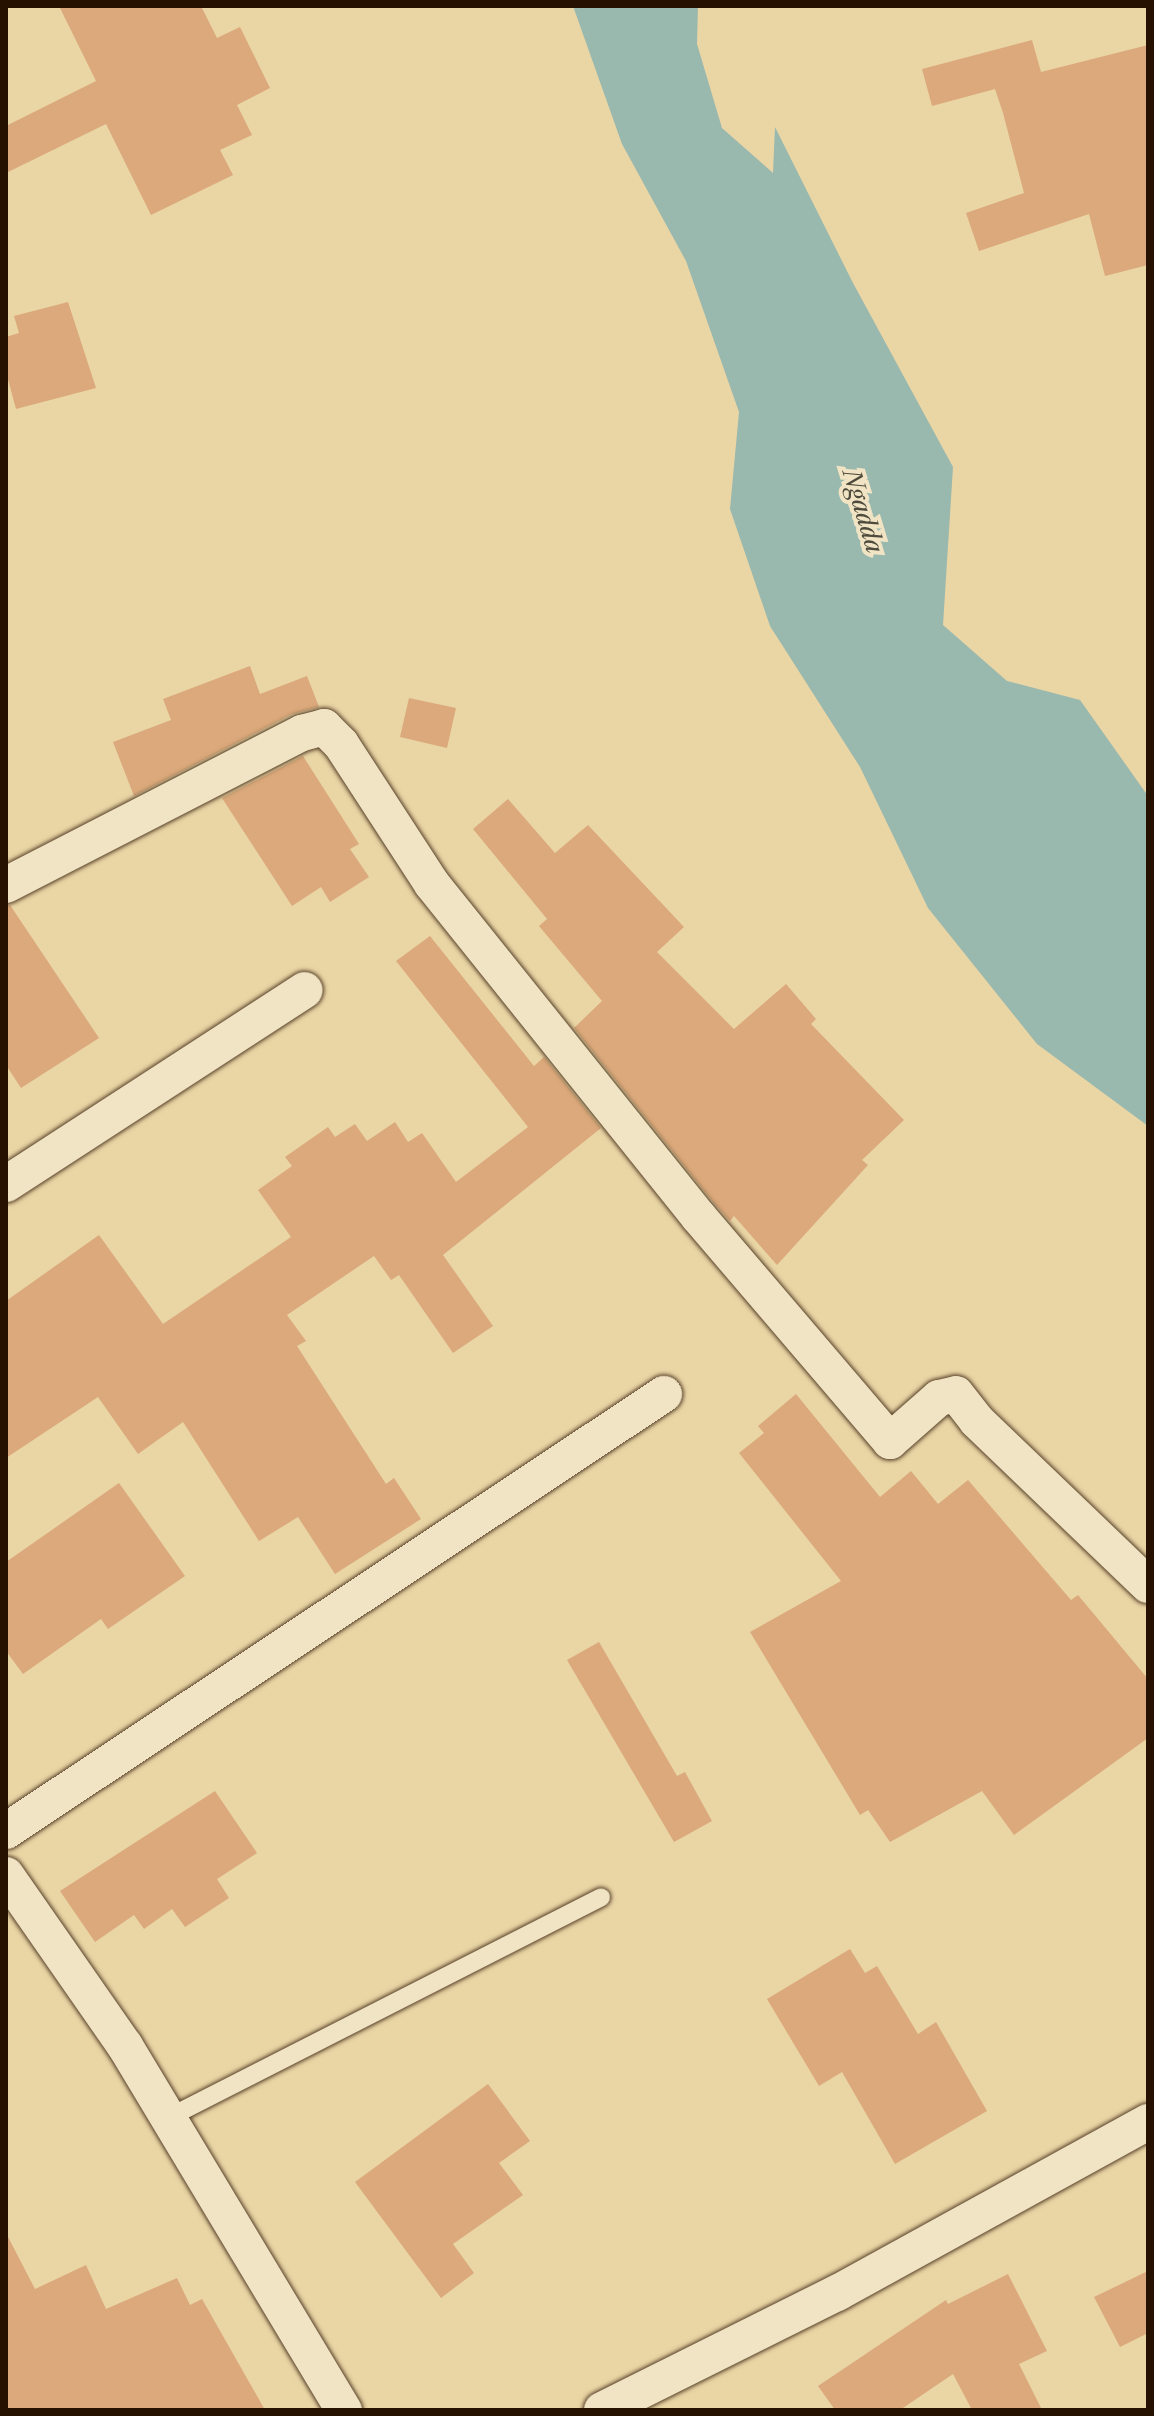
<!DOCTYPE html>
<style>
body{margin:0}
#map{position:relative;width:1154px;height:2416px;overflow:hidden;background:#ead5a5;font-family:"Libre Caslon Text",serif}
div>[style]{position:absolute}
[style*='--x']{left:calc(var(--x)*1px);top:calc(var(--y)*1px);width:calc(var(--w)*1px);rotate:calc(var(--a)*1deg)}
.water>*{inset:0;background:#99b8ae}
.building>*{inset:0;background:#dba97b}
.roads{filter:drop-shadow(0 0 2px #574129) drop-shadow(0 0 2px #574129)}
.service>*{height:18px;margin:-9px;padding:0 9px;transform-origin:9px;border-radius:9px;background:#f1e4c4}
.minor>*{height:36px;margin:-18px;padding:0 18px;transform-origin:18px;border-radius:18px;background:#f1e4c4}
span{translate:-50% -50%;white-space:nowrap;text-align:center;line-height:1.15;-webkit-text-stroke:8px #f1e4c4;paint-order:stroke}
.water-label{font-size:24px;color:#4e4b3d;font-style:italic}
.frame{position:absolute;inset:0;border:8px solid #261000;pointer-events:none}
</style>
<div id="map">
<div class="water">
<div style="clip-path:polygon(573px 6px,698px 6px,697px 44px,722px 128px,773px 173px,775px 127px,853px 283px,953px 467px,943px 625px,1007px 681px,1080px 700px,1148px 796px,1148px 1126px,1037px 1044px,928px 908px,860px 767px,770px 626px,730px 509px,739px 412px,686px 261px,622px 144px)"></div>
</div>
<div class="building">
<div style="clip-path:polygon(59px 6px,201px 6px,217px 38px,240px 27px,270px 88px,237px 105px,252px 135px,220px 150px,233px 175px,151px 215px,106px 124px,6px 173px,6px 126px,96px 81px)"></div>
<div style="clip-path:polygon(1032px 40px,1041px 72px,1148px 45px,1148px 265px,1105px 276px,1089px 214px,979px 251px,966px 213px,1024px 193px,1003px 113px,995px 89px,932px 106px,922px 69px)"></div>
<div style="clip-path:polygon(68px 302px,96px 388px,16px 409px,6px 372px,6px 337px,19px 333px,14px 316px)"></div>
<div style="clip-path:polygon(250px 666px,260px 694px,307px 676px,319px 707px,292px 714px,134px 796px,113px 742px,171px 720px,163px 699px)"></div>
<div style="clip-path:polygon(409px 698px,456px 708px,447px 748px,400px 737px)"></div>
<div style="clip-path:polygon(303px 756px,359px 844px,350px 849px,369px 877px,330px 902px,321px 887px,292px 906px,222px 798px)"></div>
<div style="clip-path:polygon(508px 799px,555px 853px,588px 825px,684px 927px,657px 952px,734px 1029px,786px 984px,816px 1019px,811px 1024px,904px 1120px,862px 1160px,868px 1165px,777px 1265px,734px 1216px,730px 1221px,714px 1203px,574px 1028px,602px 1001px,539px 926px,547px 919px,473px 829px)"></div>
<div style="clip-path:polygon(10px 905px,99px 1038px,21px 1088px,6px 1065px,6px 906px)"></div>
<div style="clip-path:polygon(430px 936px,534px 1066px,544px 1057px,601px 1128px,443px 1255px,493px 1326px,453px 1353px,399px 1275px,391px 1280px,374px 1256px,287px 1315px,306px 1341px,297px 1346px,386px 1484px,394px 1478px,421px 1519px,335px 1574px,298px 1517px,259px 1541px,183px 1422px,138px 1454px,98px 1397px,6px 1458px,6px 1301px,99px 1235px,163px 1324px,291px 1237px,258px 1190px,292px 1166px,285px 1157px,328px 1127px,335px 1137px,355px 1124px,367px 1141px,395px 1122px,408px 1142px,422px 1133px,456px 1182px,528px 1127px,396px 961px)"></div>
<div style="clip-path:polygon(796px 1394px,880px 1497px,911px 1471px,938px 1504px,968px 1480px,1071px 1600px,1078px 1595px,1148px 1679px,1148px 1738px,1014px 1835px,982px 1791px,890px 1842px,868px 1810px,860px 1815px,750px 1632px,841px 1581px,739px 1453px,764px 1433px,758px 1426px)"></div>
<div style="clip-path:polygon(119px 1483px,185px 1576px,108px 1629px,101px 1619px,23px 1674px,6px 1651px,6px 1562px)"></div>
<div style="clip-path:polygon(599px 1642px,677px 1776px,685px 1772px,712px 1821px,674px 1842px,567px 1660px)"></div>
<div style="clip-path:polygon(215px 1791px,257px 1853px,217px 1879px,229px 1898px,185px 1927px,172px 1909px,144px 1929px,134px 1915px,95px 1942px,60px 1891px)"></div>
<div style="clip-path:polygon(850px 1949px,865px 1973px,877px 1966px,918px 2034px,936px 2022px,987px 2111px,895px 2164px,842px 2072px,819px 2086px,767px 1999px)"></div>
<div style="clip-path:polygon(488px 2084px,530px 2141px,499px 2163px,523px 2195px,453px 2244px,474px 2273px,441px 2298px,355px 2182px)"></div>
<div style="clip-path:polygon(6px 2233px,35px 2289px,86px 2265px,106px 2309px,177px 2278px,190px 2305px,202px 2299px,265px 2410px,6px 2410px)"></div>
<div style="clip-path:polygon(1148px 2271px,1148px 2333px,1120px 2347px,1094px 2297px)"></div>
<div style="clip-path:polygon(1008px 2274px,1047px 2351px,1019px 2364px,1042px 2410px,972px 2410px,953px 2374px,900px 2410px,835px 2410px,818px 2386px,946px 2300px,948px 2304px)"></div>
</div>
<div class="roads">
<div class="service">
<div style="--x:168;--y:2118;--w:486;--a:-27"></div>
</div>
<div class="minor">
<div style="--x:6;--y:885;--w:333;--a:-27.2"></div>
<div style="--x:302;--y:733;--w:23;--a:-15"></div>
<div style="--x:324;--y:727;--w:24;--a:45"></div>
<div style="--x:341;--y:744;--w:167;--a:57"></div>
<div style="--x:432;--y:884;--w:425;--a:51.3"></div>
<div style="--x:698;--y:1216;--w:296;--a:49.5"></div>
<div style="--x:890;--y:1441;--w:65;--a:-41.3"></div>
<div style="--x:939;--y:1398;--w:17;--a:-13"></div>
<div style="--x:956;--y:1394;--w:34;--a:52"></div>
<div style="--x:977;--y:1421;--w:237;--a:43.8"></div>
<div style="--x:6;--y:1184;--w:356;--a:-33"></div>
<div style="--x:6;--y:1831;--w:790;--a:-33.59"></div>
<div style="--x:6;--y:1875;--w:208;--a:55.2"></div>
<div style="--x:125;--y:2046;--w:425;--a:59"></div>
<div style="--x:602;--y:2410;--w:263;--a:-26.5"></div>
<div style="--x:837;--y:2293;--w:355;--a:-28.8"></div>
</div>
</div>
<div class="water-label">
<span style="left:863px;top:511px;rotate:73deg">Ngadda</span>
</div>
<div class="frame"></div>
</div>
